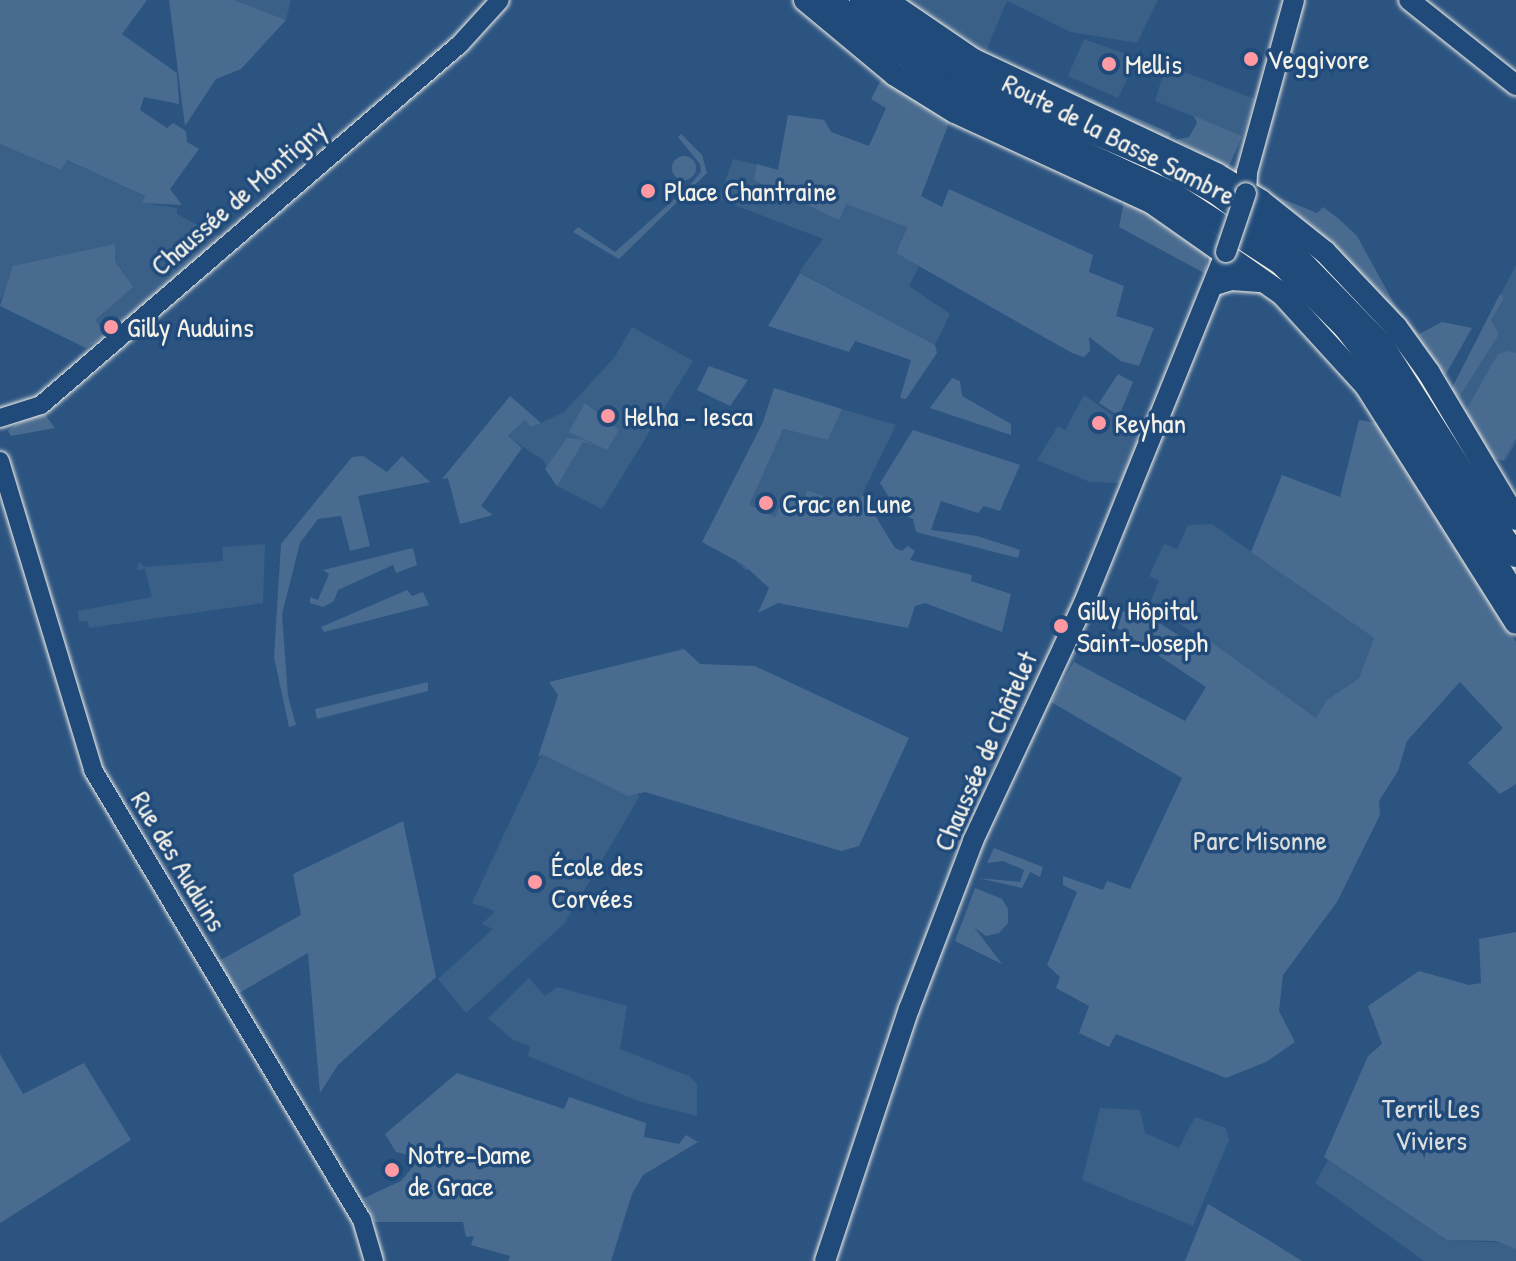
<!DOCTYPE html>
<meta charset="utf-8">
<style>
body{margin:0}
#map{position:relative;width:1516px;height:1261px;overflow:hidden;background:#2c5481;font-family:"Patrick Hand",sans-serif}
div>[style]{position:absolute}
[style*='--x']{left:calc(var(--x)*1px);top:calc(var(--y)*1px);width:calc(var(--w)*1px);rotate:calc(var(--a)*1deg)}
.built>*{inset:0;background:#3b6088}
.green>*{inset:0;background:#496b90}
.round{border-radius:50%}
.roads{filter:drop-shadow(0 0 2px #f4f1e8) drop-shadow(0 0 2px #f4f1e8)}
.secondary>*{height:18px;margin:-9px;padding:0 9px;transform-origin:9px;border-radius:9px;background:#1f4a7a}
.primary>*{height:20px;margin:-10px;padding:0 10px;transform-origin:10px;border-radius:10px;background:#1f4a7a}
.highway>*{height:22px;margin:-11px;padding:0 11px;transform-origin:11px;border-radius:11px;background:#1f4a7a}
.bridges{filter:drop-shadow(0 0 2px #f4f1e8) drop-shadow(0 0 2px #f4f1e8)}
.primary-bridge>*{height:20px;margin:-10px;padding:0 10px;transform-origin:10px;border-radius:10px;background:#1f4a7a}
.dots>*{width:22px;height:22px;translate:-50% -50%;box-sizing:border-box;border:4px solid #1f4a7a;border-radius:50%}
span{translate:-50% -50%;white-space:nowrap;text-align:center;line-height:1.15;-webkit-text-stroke:7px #1f4a7a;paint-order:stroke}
.poi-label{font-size:28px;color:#f4f1e8}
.left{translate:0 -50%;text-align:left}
.street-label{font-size:28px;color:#f4f1e8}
.park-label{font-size:28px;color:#dadddb}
</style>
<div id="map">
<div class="built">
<div style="clip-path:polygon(234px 0,291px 0,286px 20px)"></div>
<div style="clip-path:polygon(896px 0,1158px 0,1137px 43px,1071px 32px,1007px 1px,985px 53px)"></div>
<div style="clip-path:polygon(1084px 39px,1137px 58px,1118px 98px,1068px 76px)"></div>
<div style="clip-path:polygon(1166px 65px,1255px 99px,1242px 136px,1155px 101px)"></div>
<div style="clip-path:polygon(788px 115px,824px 120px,831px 132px,930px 170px,896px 253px,919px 266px,909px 286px,950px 314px,935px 345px,799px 272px,823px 239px,719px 199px,733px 159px,778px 170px)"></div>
<div style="clip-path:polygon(0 144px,61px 170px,66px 160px,145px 196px,143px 203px,177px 208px,177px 214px,222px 238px,106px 335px,94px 320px,124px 273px,115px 261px,115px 244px,8px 287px,0 300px)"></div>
<div style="clip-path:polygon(1516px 265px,1516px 443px,1505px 461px,1489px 456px,1451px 390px)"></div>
<div style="clip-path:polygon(632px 327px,693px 361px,602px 509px,557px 486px,543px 460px,508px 437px,524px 420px,532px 427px,564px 412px,614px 358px)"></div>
<div style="clip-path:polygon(1084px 395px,1146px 438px,1120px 483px,1090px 482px,1037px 460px,1058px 426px,1065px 430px)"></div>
<div style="clip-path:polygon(842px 409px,896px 425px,856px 507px,807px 490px,803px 501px,776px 517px,747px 571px,737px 562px,749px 505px,776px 438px,783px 429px,828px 440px)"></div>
<div style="clip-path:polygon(1212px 524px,1374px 638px,1359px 678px,1327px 700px,1316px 719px,1150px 603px,1159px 581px,1149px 576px,1164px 544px,1177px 549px,1188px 525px)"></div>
<div style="clip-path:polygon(265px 544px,263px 603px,89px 628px,88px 621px,79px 622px,78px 611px,152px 597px,145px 569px,137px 570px,139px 562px,145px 567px,223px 561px,222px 547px)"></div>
<div style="clip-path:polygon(542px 753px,640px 796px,564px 924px,466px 1013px,438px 979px,493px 929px,482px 924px,495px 911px,472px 903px)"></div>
<div style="clip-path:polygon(529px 978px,545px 996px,557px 987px,627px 1006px,620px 1049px,689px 1076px,697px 1084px,697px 1116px,641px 1102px,528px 1056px,530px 1046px,513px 1040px,488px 1018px)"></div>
<div style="clip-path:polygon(1100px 1108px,1140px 1110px,1145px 1133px,1179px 1148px,1195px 1117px,1226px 1128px,1229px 1140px,1193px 1226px,1082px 1180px)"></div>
<div style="clip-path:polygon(1328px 1160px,1447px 1240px,1508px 1243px,1516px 1249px,1516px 1261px,1424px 1261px,1315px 1183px)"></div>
</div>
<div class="green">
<div style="clip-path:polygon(0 0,147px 0,122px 34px,177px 73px,179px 104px,144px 97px,140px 110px,167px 128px,173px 123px,186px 131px,187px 142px,199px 149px,170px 189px,182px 205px,142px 203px,145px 196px,67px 160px,61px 170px,0 144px)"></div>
<div style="clip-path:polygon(169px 0,234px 0,286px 20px,241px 69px,216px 79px,185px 126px)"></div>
<div style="clip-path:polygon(985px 53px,1171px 133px,1169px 139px,1060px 91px)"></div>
<div style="clip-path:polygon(883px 76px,950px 120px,921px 196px,942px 207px,949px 189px,1093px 255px,1089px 272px,1124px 286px,1116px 316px,1154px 328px,1139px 366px,1121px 361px,1089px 337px,1090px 351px,1084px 357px,1072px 353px,896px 253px,907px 227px,846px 204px,839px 220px,754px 180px,757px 164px,778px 170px,788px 115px,824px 120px,831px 132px,869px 146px,886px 108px,871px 99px)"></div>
<div style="clip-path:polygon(1194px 116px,1242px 136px,1228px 169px,1176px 140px,1189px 137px,1197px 123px)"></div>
<div style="clip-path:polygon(681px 134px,702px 155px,707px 173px,619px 259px,573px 232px,578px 227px,615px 252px,688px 187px,701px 172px,700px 164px,678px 137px)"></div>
<div class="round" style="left:672px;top:156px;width:24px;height:24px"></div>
<div style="clip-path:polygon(1270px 194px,1317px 213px,1323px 207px,1339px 219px,1357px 236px,1396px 307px,1419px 334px,1442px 322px,1472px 328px,1446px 374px,1433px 372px)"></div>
<div style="clip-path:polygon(1125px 197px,1207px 253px,1206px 274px,1119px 227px)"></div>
<div style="clip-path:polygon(115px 244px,115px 261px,133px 287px,95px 320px,106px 335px,86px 348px,0 306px,13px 266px)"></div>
<div style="clip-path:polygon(800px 273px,935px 345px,937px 353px,906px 399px,900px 398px,911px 360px,855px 341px,849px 352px,768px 326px)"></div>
<div style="clip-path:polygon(1500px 294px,1504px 298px,1491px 320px,1499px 334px,1459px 397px,1451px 390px)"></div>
<div style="clip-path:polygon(1508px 351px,1516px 353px,1516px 438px,1503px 461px,1489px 456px,1460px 421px,1498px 354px)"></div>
<div style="clip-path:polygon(709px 366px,748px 380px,730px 406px,697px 390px)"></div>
<div style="clip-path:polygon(1118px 374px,1133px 382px,1119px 416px,1099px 403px)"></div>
<div style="clip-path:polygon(952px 378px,960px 381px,962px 396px,1011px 424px,1011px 435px,930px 408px)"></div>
<div style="clip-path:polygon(774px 388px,842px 409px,828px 440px,783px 429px,749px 505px,775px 517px,785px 495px,803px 501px,807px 490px,856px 507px,862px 494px,895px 548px,902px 551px,908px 546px,915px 551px,910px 560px,972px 575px,971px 581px,1011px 594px,1002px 632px,925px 603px,915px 606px,908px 628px,778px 603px,758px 613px,769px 588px,744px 565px,702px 542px,763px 422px)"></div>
<div style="clip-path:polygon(510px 396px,541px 423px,531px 427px,525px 420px,508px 436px,522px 448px,481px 506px,493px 515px,460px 524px,448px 478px,442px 479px)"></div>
<div style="clip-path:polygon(585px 403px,619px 430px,607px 450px,569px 432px)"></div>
<div style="clip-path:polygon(44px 413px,55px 428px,11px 436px,8px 431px,15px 425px)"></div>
<div style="clip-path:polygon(1359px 420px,1388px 425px,1516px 642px,1516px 784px,1500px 794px,1468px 763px,1503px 728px,1460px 682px,1407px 741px,1398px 771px,1379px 801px,1380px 815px,1337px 902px,1283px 975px,1279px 1011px,1295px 1042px,1266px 1062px,1226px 1078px,1116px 1034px,1109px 1047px,1079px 1033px,1089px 1006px,1056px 988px,1060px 977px,1047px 965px,1077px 892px,1063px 885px,1063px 876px,1103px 890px,1107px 881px,1130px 889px,1182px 778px,1051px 702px,1074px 662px,1185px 721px,1206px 687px,1102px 618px,1097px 624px,1102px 604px,1111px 604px,1141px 621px,1146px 615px,1193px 644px,1204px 637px,1316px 718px,1327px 700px,1359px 678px,1374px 638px,1251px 552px,1282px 475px,1340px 497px)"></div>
<div style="clip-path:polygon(913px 430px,1020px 465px,1000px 511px,984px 506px,978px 513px,941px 501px,931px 530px,977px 536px,1020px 550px,1018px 558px,916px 532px,913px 519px,899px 513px,880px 483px)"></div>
<div style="clip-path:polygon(567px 438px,584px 440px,593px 445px,583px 442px,557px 486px,545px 469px)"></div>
<div style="clip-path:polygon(363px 456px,387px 472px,402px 456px,430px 482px,358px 496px,370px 546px,350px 551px,341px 516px,318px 519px,300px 543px,282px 614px,288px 696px,296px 725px,289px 727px,274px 657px,281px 544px,352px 457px)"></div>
<div style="clip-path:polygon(413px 548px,417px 565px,396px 573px,393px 565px,338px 590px,334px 601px,323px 607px,310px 603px,310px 597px,318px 600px,329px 574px,323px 570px)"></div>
<div style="clip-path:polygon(407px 590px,412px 596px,423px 592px,429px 605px,324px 632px,321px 627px)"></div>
<div style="clip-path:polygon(684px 649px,700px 664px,755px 666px,909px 738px,859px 846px,841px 851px,645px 792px,628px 796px,542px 754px,538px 757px,558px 695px,549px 682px)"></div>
<div style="clip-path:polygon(428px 682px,428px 691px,317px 719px,315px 709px)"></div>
<div style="clip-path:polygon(403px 821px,436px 977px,338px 1065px,320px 1093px,308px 953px,239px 993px,217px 962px,301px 915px,293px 874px)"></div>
<div style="clip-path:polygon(994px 848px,1043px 867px,1040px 877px,1030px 872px,1022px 888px,978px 878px,1020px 882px,1024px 870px,1003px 861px,987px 863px)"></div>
<div style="clip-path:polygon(975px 888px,1002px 899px,1008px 909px,1008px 923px,999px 933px,986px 936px,974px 927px,1002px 964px,955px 941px)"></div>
<div style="clip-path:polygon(1516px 932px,1516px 1249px,1496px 1241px,1447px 1240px,1324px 1157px,1368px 1056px,1382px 1044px,1368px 1006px,1419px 971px,1469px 985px,1481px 983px,1479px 939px)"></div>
<div style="clip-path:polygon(0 1054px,23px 1094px,84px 1063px,131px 1140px,0 1223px)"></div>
<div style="clip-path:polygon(457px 1073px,564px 1109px,569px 1097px,646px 1123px,644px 1137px,679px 1144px,686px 1135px,698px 1142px,643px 1175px,632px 1194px,611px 1261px,508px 1261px,510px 1256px,471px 1245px,474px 1236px,466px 1237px,463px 1222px,375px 1222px,364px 1198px,401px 1181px,420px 1158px,396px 1152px,385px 1134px)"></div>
<div style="clip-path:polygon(1208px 1204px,1270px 1241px,1302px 1261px,1185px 1261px)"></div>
</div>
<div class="roads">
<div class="secondary">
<div style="--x:0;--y:418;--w:43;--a:-17.6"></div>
<div style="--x:41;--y:405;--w:553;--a:-40.75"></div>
<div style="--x:460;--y:44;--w:59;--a:-47.7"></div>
<div style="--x:0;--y:461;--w:323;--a:73.2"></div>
<div style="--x:93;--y:770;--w:524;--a:59.13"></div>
<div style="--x:362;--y:1220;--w:43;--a:73.7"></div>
</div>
<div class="primary">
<div style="--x:1409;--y:0;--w:137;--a:38.5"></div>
<div style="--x:1246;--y:193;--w:21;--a:-87"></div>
<div style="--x:1247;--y:172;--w:178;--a:-74.7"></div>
<div style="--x:825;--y:1261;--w:266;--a:-71.6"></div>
<div style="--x:909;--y:1009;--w:180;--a:-69.1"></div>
<div style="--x:973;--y:841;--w:263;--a:-65"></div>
<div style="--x:1084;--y:603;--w:379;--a:-68"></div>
</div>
<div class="highway">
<div style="--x:805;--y:0;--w:117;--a:39.8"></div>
<div style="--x:895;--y:75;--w:70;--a:31.7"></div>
<div style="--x:955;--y:112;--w:216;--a:24.7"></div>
<div style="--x:1151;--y:202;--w:160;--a:35.1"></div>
<div style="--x:1282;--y:294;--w:125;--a:47.6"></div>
<div style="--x:1366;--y:386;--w:280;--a:57.7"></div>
<div style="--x:830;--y:0;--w:128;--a:36.4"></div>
<div style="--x:933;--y:76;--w:64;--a:30.2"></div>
<div style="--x:988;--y:108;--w:205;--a:24.8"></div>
<div style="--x:1174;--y:194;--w:126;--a:33.1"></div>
<div style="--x:1280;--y:263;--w:92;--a:45"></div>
<div style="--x:1345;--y:328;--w:68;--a:52.1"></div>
<div style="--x:1387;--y:382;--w:250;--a:58.9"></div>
<div style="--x:861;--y:0;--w:120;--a:35.1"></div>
<div style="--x:959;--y:69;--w:80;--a:27.5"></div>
<div style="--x:1030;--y:106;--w:142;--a:23.1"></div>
<div style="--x:1161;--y:162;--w:63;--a:29.4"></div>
<div style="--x:1216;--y:193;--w:90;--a:36.9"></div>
<div style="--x:1288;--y:247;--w:135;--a:45.9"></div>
<div style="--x:1382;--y:344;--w:251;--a:57.7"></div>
<div style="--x:886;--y:0;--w:107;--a:34.3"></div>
<div style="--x:974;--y:60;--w:268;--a:25.2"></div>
<div style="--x:1216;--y:174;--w:52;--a:31"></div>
<div style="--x:1261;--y:201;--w:82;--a:38.6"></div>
<div style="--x:1325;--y:252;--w:103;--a:46.6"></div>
<div style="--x:1396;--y:327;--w:57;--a:54.3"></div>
<div style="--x:1429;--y:373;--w:170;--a:59.2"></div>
<div style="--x:1215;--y:284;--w:17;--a:-17"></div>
<div style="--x:1231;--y:279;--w:32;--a:4"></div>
</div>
</div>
<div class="bridges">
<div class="primary-bridge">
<div style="--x:1226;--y:252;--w:62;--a:-71.3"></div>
</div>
</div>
<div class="dots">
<div style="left:1251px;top:59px;background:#ff9aa2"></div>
<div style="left:1109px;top:64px;background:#ff9aa2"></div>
<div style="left:648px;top:191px;background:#ff9aa2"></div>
<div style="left:111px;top:327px;background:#ff9aa2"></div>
<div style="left:608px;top:416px;background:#ff9aa2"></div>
<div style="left:1099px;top:423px;background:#ff9aa2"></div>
<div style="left:766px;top:503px;background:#ff9aa2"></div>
<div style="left:1061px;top:626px;background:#ff9aa2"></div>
<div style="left:535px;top:882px;background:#ff9aa2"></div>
<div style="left:392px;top:1170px;background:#ff9aa2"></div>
</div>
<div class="poi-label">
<span class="left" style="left:1267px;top:59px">Veggivore</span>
<span class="left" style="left:1125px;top:64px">Mellis</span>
<span class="left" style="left:664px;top:191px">Place Chantraine</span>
<span class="left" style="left:127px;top:327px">Gilly Auduins</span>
<span class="left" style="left:624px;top:416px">Helha - Iesca</span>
<span class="left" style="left:1115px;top:423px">Reyhan</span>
<span class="left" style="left:782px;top:503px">Crac en Lune</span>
<span class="left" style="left:1077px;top:626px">Gilly Hôpital<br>Saint-Joseph</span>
<span class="left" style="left:551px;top:882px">École des<br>Corvées</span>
<span class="left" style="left:408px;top:1170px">Notre-Dame<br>de Grace</span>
</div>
<div class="street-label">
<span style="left:1119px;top:139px;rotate:27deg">Route de la Basse Sambre</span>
<span style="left:238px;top:197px;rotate:-41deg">Chaussée de Montigny</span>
<span style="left:985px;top:751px;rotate:-66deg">Chaussée de Châtelet</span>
<span style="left:179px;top:861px;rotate:59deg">Rue des Auduins</span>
</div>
<div class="park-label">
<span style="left:1260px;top:840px">Parc Misonne</span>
<span style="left:1431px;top:1124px">Terril Les<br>Viviers</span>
</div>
</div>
